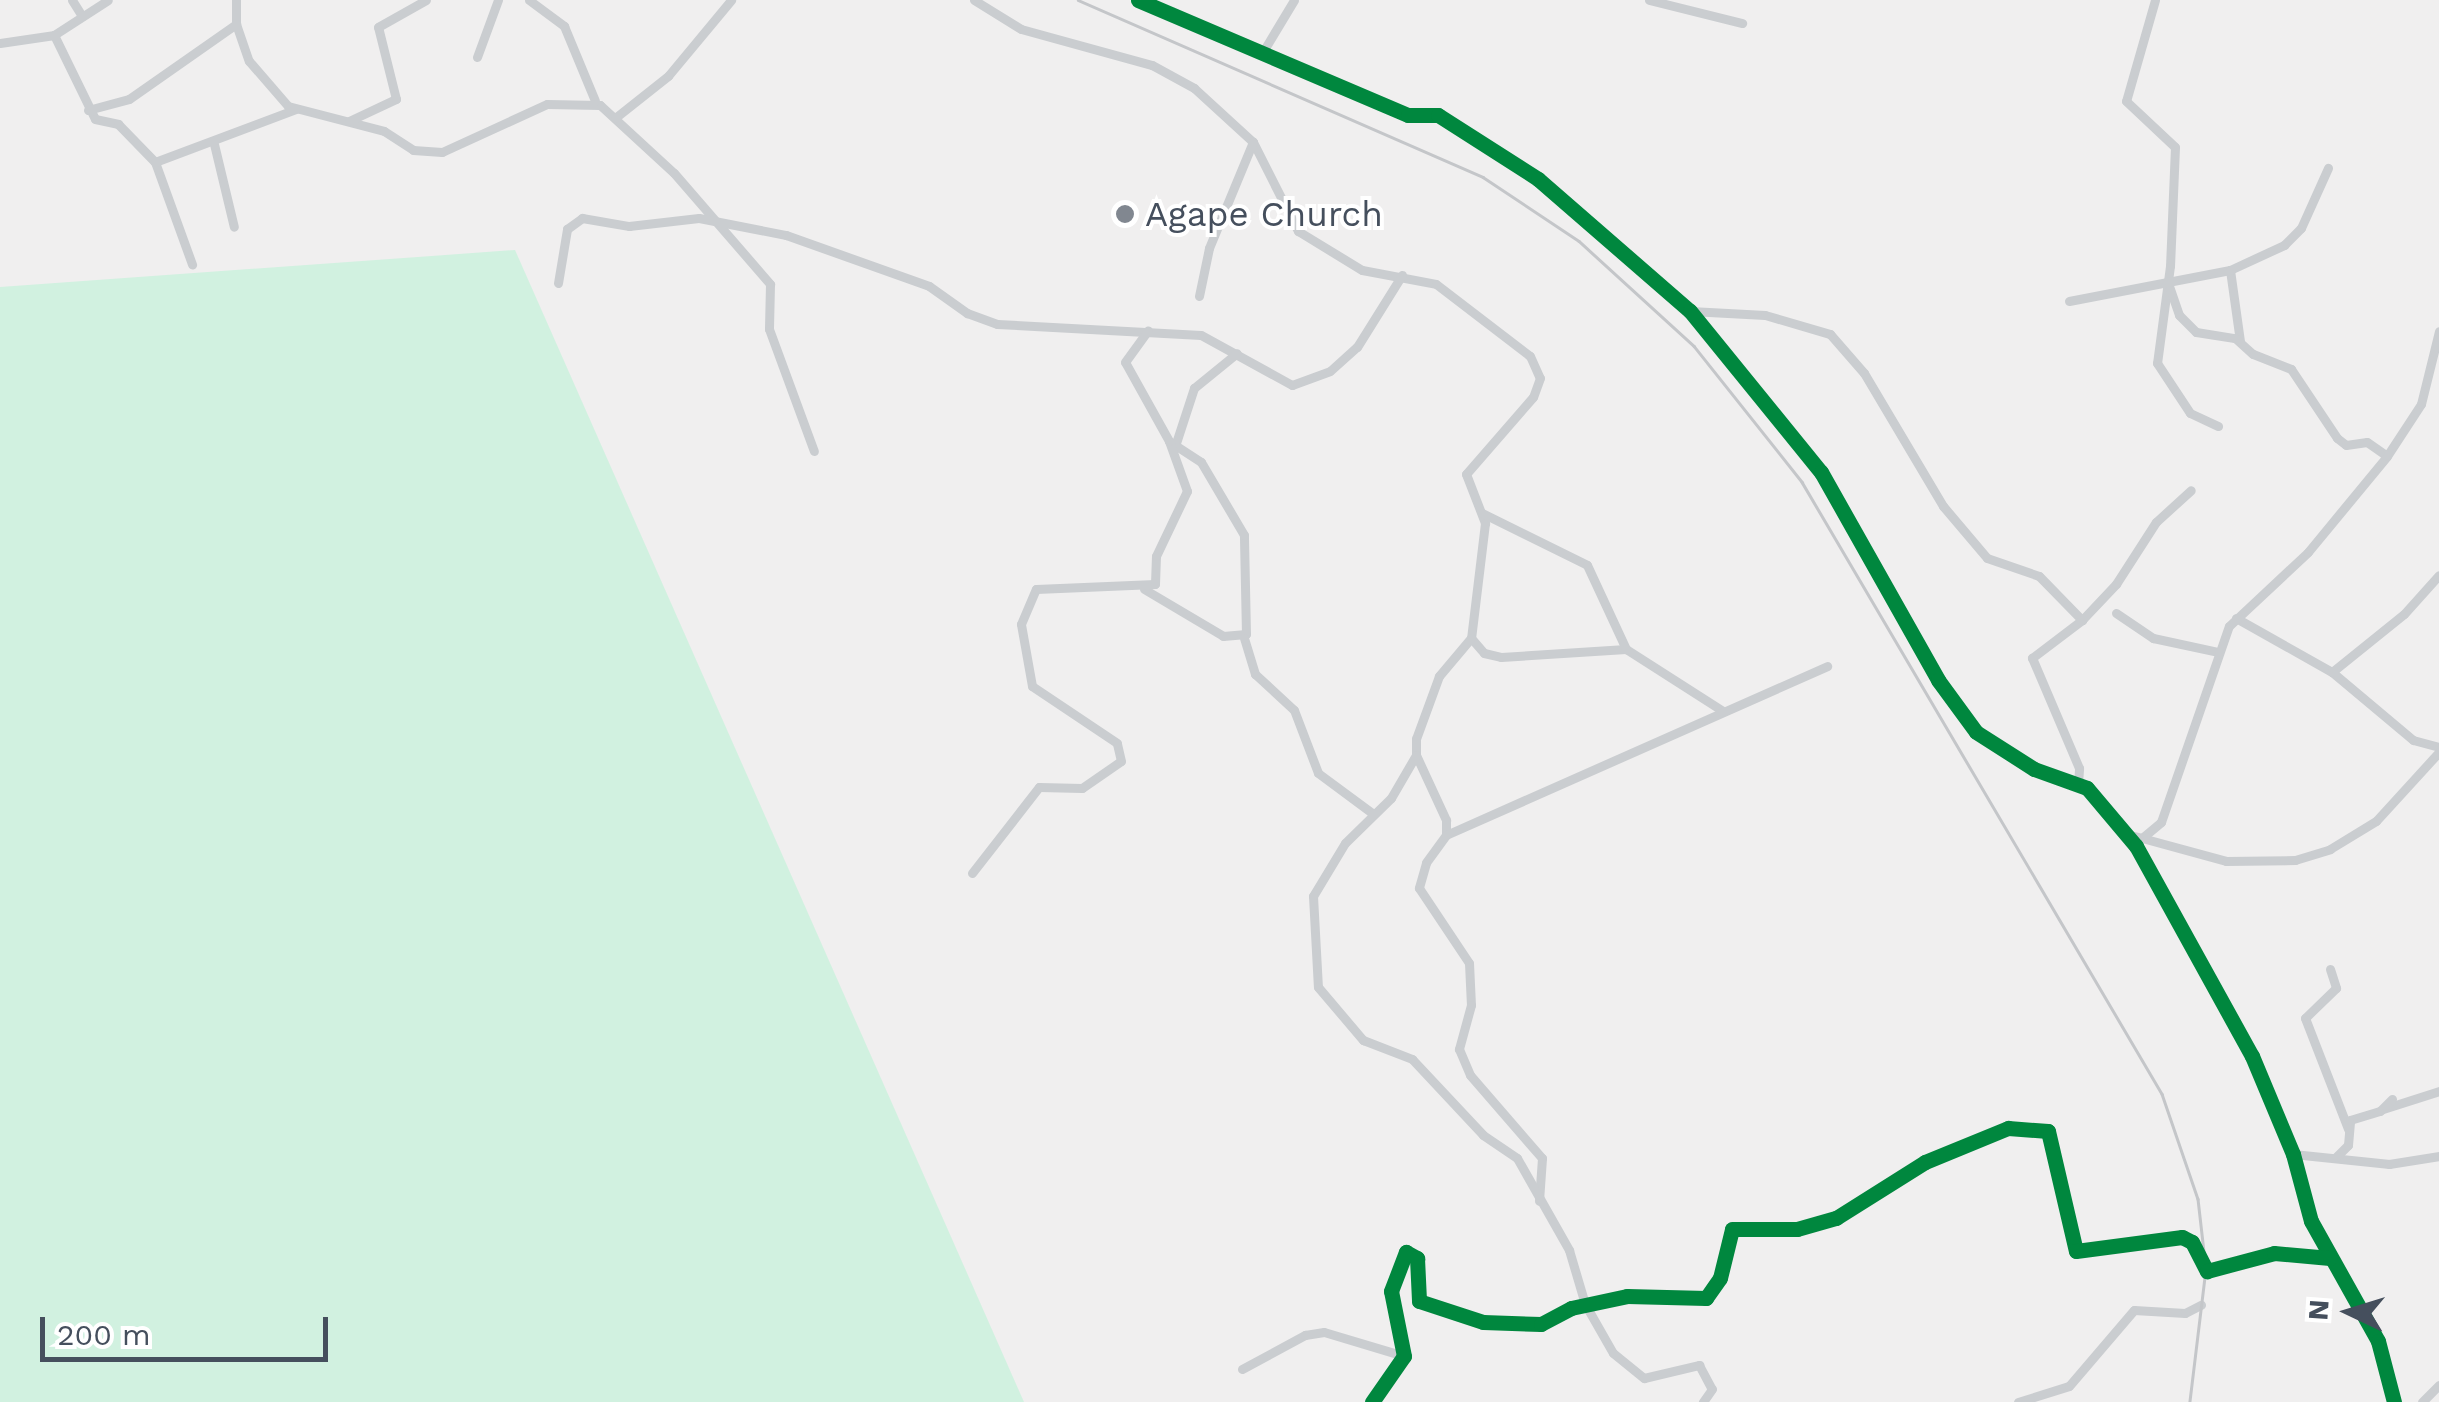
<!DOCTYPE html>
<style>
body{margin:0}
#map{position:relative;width:2439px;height:1402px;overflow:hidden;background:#f0efef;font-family:"Work Sans",sans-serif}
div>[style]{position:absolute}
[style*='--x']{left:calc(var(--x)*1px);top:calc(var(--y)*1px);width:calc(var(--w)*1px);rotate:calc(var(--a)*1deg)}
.green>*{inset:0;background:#d1f1e0}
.minor>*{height:9px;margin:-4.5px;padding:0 4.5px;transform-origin:4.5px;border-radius:4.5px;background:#cacdd0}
.rail>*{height:2.5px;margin:-1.25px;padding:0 1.25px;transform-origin:1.25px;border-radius:1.25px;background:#c4c6c9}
.cycleway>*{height:15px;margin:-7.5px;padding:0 7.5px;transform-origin:7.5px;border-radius:7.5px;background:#00873e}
.dots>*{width:28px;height:28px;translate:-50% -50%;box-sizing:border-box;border:5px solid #fff;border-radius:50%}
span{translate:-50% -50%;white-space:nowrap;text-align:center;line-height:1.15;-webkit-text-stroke:8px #fff;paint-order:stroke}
.poi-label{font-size:35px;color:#454f5d}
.left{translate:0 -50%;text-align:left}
.north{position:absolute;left:2299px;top:1262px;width:100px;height:100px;-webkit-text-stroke:8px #fff;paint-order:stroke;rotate:274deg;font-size:28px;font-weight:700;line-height:40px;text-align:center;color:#454f5d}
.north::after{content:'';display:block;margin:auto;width:35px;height:45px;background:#454f5d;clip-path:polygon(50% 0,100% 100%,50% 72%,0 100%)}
.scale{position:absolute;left:40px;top:1317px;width:288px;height:45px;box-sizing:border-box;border:5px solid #454f5d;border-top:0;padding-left:12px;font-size:30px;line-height:35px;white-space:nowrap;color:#454f5d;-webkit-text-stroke:8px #fff;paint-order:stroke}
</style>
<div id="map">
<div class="green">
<div style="clip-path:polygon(515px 250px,1024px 1402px,0 1402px,0 287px)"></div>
</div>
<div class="minor">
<div style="--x:72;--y:0;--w:19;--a:58"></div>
<div style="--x:236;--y:0;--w:24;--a:90"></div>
<div style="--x:236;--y:24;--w:39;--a:71"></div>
<div style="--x:249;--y:61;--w:60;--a:49.1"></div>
<div style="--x:288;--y:106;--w:99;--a:14.6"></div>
<div style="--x:384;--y:131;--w:35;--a:33"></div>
<div style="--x:413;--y:150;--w:29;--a:4"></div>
<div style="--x:442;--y:152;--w:115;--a:-24.6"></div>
<div style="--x:547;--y:104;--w:53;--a:1.1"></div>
<div style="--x:600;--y:105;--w:100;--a:42.6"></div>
<div style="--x:674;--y:173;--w:147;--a:49.1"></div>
<div style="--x:770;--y:284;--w:45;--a:91.3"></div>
<div style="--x:769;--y:329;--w:130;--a:69.8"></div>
<div style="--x:529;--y:0;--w:44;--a:36.6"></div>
<div style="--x:564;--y:26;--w:81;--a:67.5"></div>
<div style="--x:974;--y:0;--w:55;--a:31.7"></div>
<div style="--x:1021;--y:29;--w:136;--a:15.4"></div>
<div style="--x:1152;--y:65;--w:48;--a:28.7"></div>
<div style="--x:1194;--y:88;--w:80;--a:42.5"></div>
<div style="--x:1253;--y:142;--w:100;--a:63.2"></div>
<div style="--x:1298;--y:231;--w:75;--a:31.4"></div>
<div style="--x:1362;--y:270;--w:75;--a:10.7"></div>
<div style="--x:1436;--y:284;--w:118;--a:37.5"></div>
<div style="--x:1530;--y:356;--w:24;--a:66"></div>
<div style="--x:1540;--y:378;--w:20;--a:110"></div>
<div style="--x:1533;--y:397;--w:102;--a:131"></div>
<div style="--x:1466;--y:474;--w:53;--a:68.8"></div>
<div style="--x:1485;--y:523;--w:116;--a:96.9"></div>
<div style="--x:1471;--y:638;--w:20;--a:49"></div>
<div style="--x:1484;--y:653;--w:17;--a:13"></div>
<div style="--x:1501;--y:657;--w:125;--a:-3.7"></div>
<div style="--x:1626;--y:649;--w:115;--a:32.6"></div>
<div style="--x:1138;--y:0;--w:293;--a:23.1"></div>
<div style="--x:1408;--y:115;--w:30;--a:0"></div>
<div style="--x:1438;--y:115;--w:119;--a:32.6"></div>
<div style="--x:1538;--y:179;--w:201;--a:41"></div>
<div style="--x:1690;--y:311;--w:208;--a:50.9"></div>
<div style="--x:1821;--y:472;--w:239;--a:60.6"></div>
<div style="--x:1938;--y:680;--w:64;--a:53.8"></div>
<div style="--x:1976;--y:732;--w:69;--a:32.5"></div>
<div style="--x:2034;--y:769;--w:56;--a:19.7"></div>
<div style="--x:2087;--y:788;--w:76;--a:49.8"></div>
<div style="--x:2136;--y:846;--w:240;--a:61.1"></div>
<div style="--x:2252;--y:1056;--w:106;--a:67.3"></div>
<div style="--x:2293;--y:1154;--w:69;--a:75"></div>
<div style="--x:2311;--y:1221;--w:137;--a:60.8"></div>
<div style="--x:2378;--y:1341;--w:63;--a:75.3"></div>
<div style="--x:1649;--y:0;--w:96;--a:13.9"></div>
<div style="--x:2155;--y:0;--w:105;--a:106"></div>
<div style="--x:2126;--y:101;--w:67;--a:43.2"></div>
<div style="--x:2175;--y:147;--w:119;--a:92.4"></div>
<div style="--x:2170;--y:266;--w:98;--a:97.6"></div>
<div style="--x:2157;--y:363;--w:60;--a:56.6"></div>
<div style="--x:2190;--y:413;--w:31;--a:25"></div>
<div style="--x:54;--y:35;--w:64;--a:-32.9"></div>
<div style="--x:0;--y:43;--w:55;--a:-8.4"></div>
<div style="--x:54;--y:35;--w:93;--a:64"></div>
<div style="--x:95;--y:119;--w:24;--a:12"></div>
<div style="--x:118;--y:124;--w:53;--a:45.8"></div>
<div style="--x:155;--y:162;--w:109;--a:70.1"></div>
<div style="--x:1261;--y:55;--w:64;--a:-59"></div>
<div style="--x:477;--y:57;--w:61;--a:-69.8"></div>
<div style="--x:88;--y:110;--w:42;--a:-15"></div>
<div style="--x:129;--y:99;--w:131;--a:-35"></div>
<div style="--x:615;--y:118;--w:68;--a:-38.4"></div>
<div style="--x:668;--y:76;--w:99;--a:-50.3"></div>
<div style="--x:349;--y:121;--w:52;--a:-25.1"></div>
<div style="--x:396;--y:99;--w:74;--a:-104"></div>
<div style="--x:378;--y:27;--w:55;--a:-29.4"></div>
<div style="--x:214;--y:144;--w:85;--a:76.5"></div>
<div style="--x:155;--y:162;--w:151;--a:-20.6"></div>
<div style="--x:2230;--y:270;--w:72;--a:82"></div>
<div style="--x:558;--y:283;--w:55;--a:-80.5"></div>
<div style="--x:567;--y:229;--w:19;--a:-36"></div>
<div style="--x:582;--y:218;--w:48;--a:9.7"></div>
<div style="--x:629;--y:226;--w:70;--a:-6.5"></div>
<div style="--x:699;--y:218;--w:89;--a:11.1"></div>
<div style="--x:786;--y:235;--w:152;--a:19.6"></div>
<div style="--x:929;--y:286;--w:47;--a:35.4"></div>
<div style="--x:967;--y:313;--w:32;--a:20"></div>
<div style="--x:997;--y:324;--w:204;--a:3.1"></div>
<div style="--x:1201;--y:335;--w:104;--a:28.8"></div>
<div style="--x:1292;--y:385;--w:40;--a:-20.2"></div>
<div style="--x:1330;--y:371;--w:36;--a:-42"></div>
<div style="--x:1357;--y:347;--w:85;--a:-58"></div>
<div style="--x:2168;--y:283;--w:34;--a:71"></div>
<div style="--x:2179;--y:315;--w:24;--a:45"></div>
<div style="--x:2196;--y:332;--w:39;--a:9"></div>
<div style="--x:2235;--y:338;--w:24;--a:42"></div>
<div style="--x:2253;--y:354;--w:41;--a:21.5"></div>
<div style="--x:2291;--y:369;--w:83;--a:56.3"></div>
<div style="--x:2337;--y:438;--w:11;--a:38"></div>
<div style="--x:2346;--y:445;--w:21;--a:-8"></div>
<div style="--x:2367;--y:442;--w:24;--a:35"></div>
<div style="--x:1199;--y:296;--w:49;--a:-78.2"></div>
<div style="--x:1209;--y:248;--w:115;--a:-67.5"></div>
<div style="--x:2069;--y:301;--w:164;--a:-10.9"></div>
<div style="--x:2230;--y:270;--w:60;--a:-24.8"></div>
<div style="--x:2284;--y:245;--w:24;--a:-45"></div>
<div style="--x:2301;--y:228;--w:66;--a:-65.8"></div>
<div style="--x:1690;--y:311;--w:75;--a:3.1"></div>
<div style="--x:1765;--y:315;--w:68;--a:16.3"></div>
<div style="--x:1830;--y:334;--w:52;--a:48.9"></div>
<div style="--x:1864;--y:373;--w:155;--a:59.3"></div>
<div style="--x:1943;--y:506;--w:68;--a:49.8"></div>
<div style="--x:1987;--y:558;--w:55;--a:19.1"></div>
<div style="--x:2039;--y:576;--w:62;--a:45.7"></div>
<div style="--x:2082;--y:620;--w:50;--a:-46.6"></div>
<div style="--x:2116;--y:584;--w:74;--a:-57.2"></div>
<div style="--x:2156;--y:522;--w:47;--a:-42.4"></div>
<div style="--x:1176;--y:443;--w:58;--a:-71.9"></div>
<div style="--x:1194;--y:388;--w:55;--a:-39.1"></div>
<div style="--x:1482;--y:513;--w:117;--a:26.3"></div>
<div style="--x:1587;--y:565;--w:93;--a:65.1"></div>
<div style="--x:1144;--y:589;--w:92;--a:30.7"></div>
<div style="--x:1223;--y:636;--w:23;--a:-5"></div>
<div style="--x:1246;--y:634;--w:99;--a:-91.2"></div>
<div style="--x:1244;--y:535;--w:85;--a:-120.5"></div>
<div style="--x:1201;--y:462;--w:38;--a:-147"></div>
<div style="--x:2116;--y:613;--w:45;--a:34"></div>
<div style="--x:2153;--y:638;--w:66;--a:12.2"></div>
<div style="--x:2236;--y:618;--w:110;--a:29.4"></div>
<div style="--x:2332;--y:672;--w:106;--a:40"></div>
<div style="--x:2413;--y:740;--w:27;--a:15"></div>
<div style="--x:1244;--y:638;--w:38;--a:73"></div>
<div style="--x:1255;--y:674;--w:53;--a:42.7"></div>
<div style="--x:1294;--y:710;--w:67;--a:69.1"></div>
<div style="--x:1318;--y:773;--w:67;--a:36.5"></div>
<div style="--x:1471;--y:638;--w:50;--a:130.1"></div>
<div style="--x:1439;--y:676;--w:67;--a:110.1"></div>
<div style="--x:1416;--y:739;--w:16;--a:90"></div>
<div style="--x:1416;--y:755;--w:72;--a:65.2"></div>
<div style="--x:1446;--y:820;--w:15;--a:90"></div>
<div style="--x:1446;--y:835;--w:34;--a:126"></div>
<div style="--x:1426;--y:863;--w:26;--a:106"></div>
<div style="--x:1419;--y:888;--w:90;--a:56.3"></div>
<div style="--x:1469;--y:963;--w:42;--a:87.3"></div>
<div style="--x:1471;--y:1005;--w:46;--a:105.3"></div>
<div style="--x:1459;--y:1049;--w:28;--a:67"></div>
<div style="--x:1470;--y:1075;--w:110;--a:49.1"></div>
<div style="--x:1542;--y:1158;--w:43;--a:94"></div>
<div style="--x:2332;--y:672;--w:92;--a:-38.9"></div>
<div style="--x:2404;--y:614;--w:52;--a:-48.1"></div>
<div style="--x:1416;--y:755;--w:50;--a:120.2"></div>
<div style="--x:1391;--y:798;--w:64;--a:135.6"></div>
<div style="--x:1345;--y:843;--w:62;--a:121.1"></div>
<div style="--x:1313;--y:896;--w:91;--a:86.9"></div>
<div style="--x:1318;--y:987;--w:70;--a:49.7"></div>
<div style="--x:1363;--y:1040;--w:53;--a:21.2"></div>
<div style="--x:1412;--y:1059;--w:104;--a:46.9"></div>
<div style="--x:1483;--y:1135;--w:41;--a:34.1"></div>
<div style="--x:1517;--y:1158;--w:106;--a:60.5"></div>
<div style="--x:1569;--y:1250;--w:56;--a:73.5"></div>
<div style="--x:1585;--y:1304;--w:56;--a:60.3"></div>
<div style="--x:1613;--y:1353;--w:40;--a:39"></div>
<div style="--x:1644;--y:1378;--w:57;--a:-13.3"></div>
<div style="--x:1699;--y:1365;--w:27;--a:62"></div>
<div style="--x:1712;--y:1389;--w:16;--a:125"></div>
<div style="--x:2078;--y:784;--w:16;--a:-86"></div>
<div style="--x:2079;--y:768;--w:120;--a:-113.1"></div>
<div style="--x:2032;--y:658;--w:63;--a:-37.2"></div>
<div style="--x:1446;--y:835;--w:417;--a:-23.9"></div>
<div style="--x:2130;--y:835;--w:12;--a:14"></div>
<div style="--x:2142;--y:838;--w:25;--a:-40"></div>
<div style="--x:2161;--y:822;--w:207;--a:-70.9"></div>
<div style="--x:2229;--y:626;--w:108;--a:-43.1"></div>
<div style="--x:2308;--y:552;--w:124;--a:-50.5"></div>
<div style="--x:2387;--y:456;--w:62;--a:-56.8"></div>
<div style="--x:2421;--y:404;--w:75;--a:-76.1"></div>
<div style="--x:2142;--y:838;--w:87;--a:15.3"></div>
<div style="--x:2226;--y:861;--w:69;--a:-0.8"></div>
<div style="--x:2295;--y:860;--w:37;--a:-17"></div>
<div style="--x:2330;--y:849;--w:54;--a:-31.3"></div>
<div style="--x:2376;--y:821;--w:93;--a:-47.6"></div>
<div style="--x:972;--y:873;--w:109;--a:-52.1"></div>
<div style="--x:1039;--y:787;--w:43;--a:1.3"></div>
<div style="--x:1082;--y:788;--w:47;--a:-34.7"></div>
<div style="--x:1121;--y:761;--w:18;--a:-103"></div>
<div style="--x:1117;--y:743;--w:102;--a:-146.2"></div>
<div style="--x:1032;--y:686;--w:63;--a:-100.1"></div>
<div style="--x:1021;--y:624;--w:38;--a:-67"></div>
<div style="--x:1036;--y:589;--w:119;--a:-2.4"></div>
<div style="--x:1155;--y:584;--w:28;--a:-88"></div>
<div style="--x:1156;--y:556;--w:72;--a:-64.5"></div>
<div style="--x:1187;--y:491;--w:53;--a:-109.8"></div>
<div style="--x:1169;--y:441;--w:90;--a:-119.1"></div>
<div style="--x:1125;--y:362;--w:39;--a:-54"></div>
<div style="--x:2330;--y:969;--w:20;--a:72"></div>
<div style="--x:2336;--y:988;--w:43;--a:135.9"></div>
<div style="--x:2305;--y:1018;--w:119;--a:68.8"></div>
<div style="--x:2383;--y:1109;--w:59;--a:-17.8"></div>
<div style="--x:2293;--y:1154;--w:97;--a:5.9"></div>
<div style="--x:2389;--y:1164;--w:51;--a:-9.1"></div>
<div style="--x:2336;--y:1157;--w:17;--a:-45"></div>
<div style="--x:2348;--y:1145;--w:25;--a:-85"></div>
<div style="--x:2350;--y:1120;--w:31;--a:-17"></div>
<div style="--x:2380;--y:1111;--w:17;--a:-45"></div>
<div style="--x:1242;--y:1369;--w:72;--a:-28.4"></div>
<div style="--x:1305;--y:1335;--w:19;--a:-9"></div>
<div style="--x:1324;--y:1332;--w:84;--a:16.7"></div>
<div style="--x:1372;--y:1402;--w:56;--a:-55.2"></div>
<div style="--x:1404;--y:1356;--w:66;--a:-101.3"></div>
<div style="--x:1391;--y:1291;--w:42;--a:-69"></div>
<div style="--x:1406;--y:1252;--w:13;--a:29"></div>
<div style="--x:1417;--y:1258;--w:43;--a:87.3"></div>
<div style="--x:1419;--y:1301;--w:67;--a:18.2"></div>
<div style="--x:1483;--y:1322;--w:58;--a:2"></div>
<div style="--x:1541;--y:1324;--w:34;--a:-28"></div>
<div style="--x:1571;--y:1308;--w:57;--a:-12.1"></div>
<div style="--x:1627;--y:1296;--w:79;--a:1.5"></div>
<div style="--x:1706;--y:1298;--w:24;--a:-55"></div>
<div style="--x:1720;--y:1278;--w:50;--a:-76.2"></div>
<div style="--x:1732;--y:1229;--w:65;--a:0"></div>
<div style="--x:1797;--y:1229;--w:41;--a:-15.8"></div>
<div style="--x:1836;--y:1218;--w:105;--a:-32.2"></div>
<div style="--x:1925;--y:1162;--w:90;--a:-22.3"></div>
<div style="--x:2008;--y:1128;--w:40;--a:4.3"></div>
<div style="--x:2048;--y:1131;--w:123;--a:76.9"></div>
<div style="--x:2076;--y:1251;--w:107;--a:-7.5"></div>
<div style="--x:2182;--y:1237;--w:11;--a:27"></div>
<div style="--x:2192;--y:1242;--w:33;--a:63"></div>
<div style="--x:2207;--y:1271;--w:69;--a:-15"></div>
<div style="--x:2274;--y:1253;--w:56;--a:5.1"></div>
<div style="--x:2018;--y:1402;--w:53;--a:-17.4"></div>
<div style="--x:2069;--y:1386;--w:100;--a:-49.5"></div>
<div style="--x:2134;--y:1310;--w:51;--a:3.4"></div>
<div style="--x:2185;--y:1313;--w:18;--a:-27"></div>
<div style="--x:2422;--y:1402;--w:24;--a:-45"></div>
</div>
<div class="rail">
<div style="--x:1078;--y:0;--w:442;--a:23.6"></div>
<div style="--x:1483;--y:177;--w:115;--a:33.7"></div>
<div style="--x:1579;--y:241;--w:156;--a:42.4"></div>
<div style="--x:1694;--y:346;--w:174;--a:51.5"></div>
<div style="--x:1802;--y:482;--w:710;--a:59.53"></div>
<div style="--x:2162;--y:1094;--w:111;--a:71.1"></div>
<div style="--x:2198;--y:1199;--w:70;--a:83.5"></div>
<div style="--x:2206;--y:1269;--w:134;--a:96.9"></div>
</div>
<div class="cycleway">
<div style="--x:1138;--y:0;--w:293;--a:23.1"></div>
<div style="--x:1408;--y:115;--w:30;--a:0"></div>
<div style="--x:1438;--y:115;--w:119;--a:32.6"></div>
<div style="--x:1538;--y:179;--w:201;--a:41"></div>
<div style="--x:1690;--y:311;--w:208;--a:50.9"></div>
<div style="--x:1821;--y:472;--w:239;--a:60.6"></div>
<div style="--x:1938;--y:680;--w:64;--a:53.8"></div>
<div style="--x:1976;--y:732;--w:69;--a:32.5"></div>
<div style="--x:2034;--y:769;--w:56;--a:19.7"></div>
<div style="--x:2087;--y:788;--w:76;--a:49.8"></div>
<div style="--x:2136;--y:846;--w:240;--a:61.1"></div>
<div style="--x:2252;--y:1056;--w:106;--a:67.3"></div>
<div style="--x:2293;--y:1154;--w:69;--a:75"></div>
<div style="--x:2311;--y:1221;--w:137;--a:60.8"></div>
<div style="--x:2378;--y:1341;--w:63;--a:75.3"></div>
<div style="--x:1372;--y:1402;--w:56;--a:-55.2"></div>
<div style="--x:1404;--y:1356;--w:66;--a:-101.3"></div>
<div style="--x:1391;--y:1291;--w:42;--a:-69"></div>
<div style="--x:1406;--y:1252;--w:13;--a:29"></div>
<div style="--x:1417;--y:1258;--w:43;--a:87.3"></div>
<div style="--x:1419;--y:1301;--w:67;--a:18.2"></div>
<div style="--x:1483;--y:1322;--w:58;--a:2"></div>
<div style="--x:1541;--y:1324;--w:34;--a:-28"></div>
<div style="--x:1571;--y:1308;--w:57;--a:-12.1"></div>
<div style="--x:1627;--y:1296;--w:79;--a:1.5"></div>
<div style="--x:1706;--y:1298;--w:24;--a:-55"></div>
<div style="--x:1720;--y:1278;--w:50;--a:-76.2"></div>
<div style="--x:1732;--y:1229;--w:65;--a:0"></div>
<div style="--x:1797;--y:1229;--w:41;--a:-15.8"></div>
<div style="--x:1836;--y:1218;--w:105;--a:-32.2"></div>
<div style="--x:1925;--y:1162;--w:90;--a:-22.3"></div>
<div style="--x:2008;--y:1128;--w:40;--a:4.3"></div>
<div style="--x:2048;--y:1131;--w:123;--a:76.9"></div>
<div style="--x:2076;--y:1251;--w:107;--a:-7.5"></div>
<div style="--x:2182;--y:1237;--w:11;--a:27"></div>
<div style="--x:2192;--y:1242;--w:33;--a:63"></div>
<div style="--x:2207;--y:1271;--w:69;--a:-15"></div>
<div style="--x:2274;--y:1253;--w:56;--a:5.1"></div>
</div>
<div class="dots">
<div style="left:1125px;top:214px;background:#818790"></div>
</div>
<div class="poi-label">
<span class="left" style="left:1145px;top:214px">Agape Church</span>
</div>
<div class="north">N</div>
<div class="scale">200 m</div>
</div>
